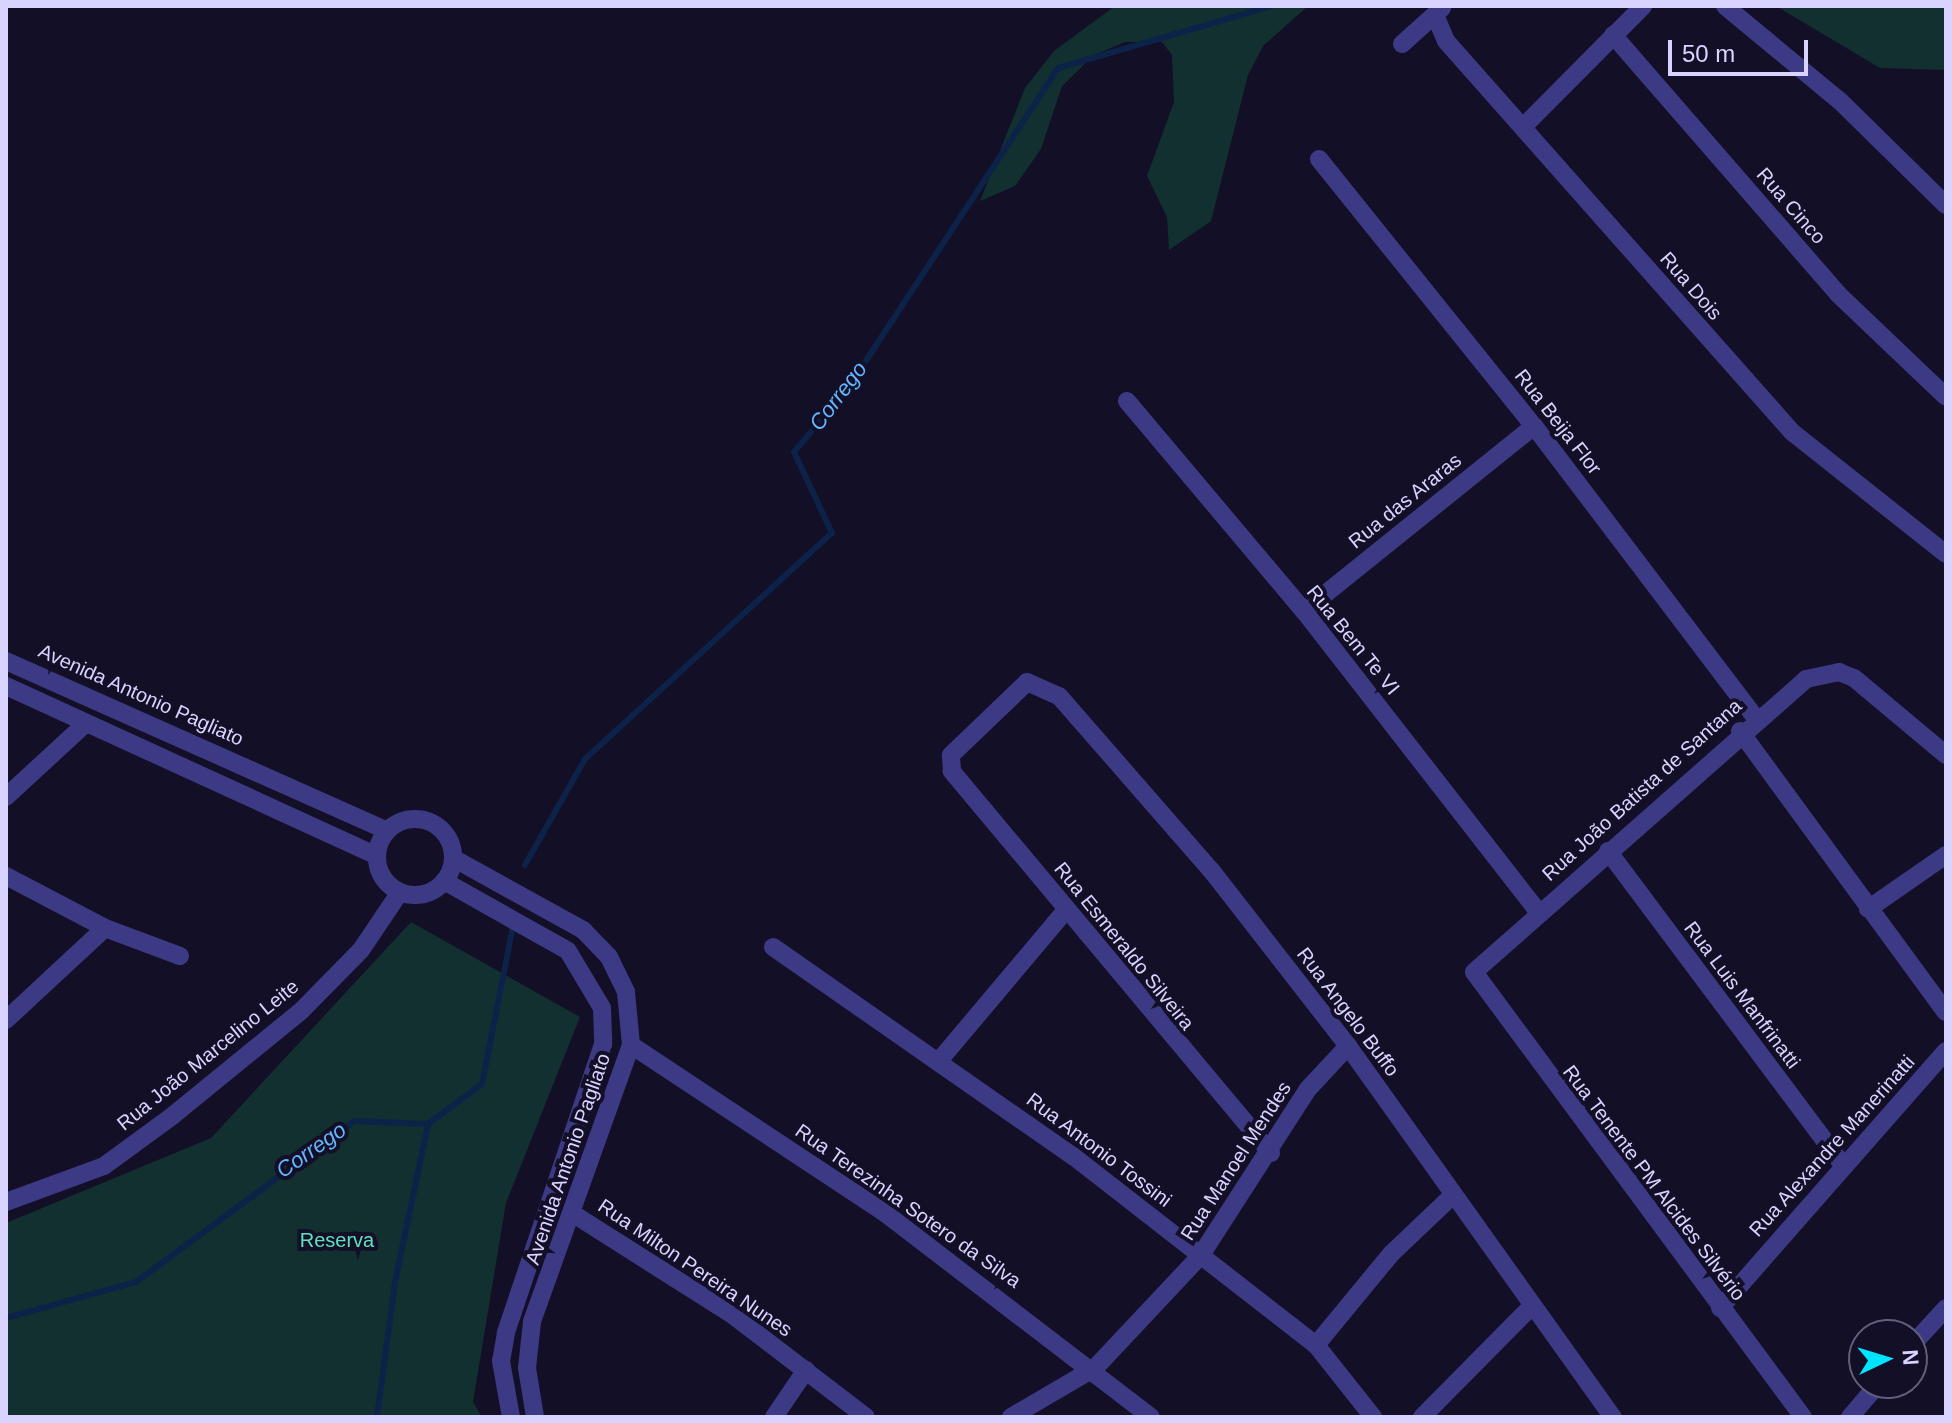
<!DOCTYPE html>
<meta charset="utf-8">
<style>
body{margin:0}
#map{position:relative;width:1952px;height:1423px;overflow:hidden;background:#130f26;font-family:Helvetica,sans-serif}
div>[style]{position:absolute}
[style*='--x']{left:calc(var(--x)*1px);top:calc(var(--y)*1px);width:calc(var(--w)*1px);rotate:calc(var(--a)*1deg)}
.green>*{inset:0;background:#12302f}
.stream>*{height:6px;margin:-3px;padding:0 3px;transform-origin:3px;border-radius:3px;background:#0c2248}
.minor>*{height:18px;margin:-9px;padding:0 9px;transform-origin:9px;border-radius:9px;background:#3d3a85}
.minor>.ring{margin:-9px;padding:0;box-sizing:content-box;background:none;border:18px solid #3d3a85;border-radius:50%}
span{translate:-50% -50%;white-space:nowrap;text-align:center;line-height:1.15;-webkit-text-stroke:8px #130f26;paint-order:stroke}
.street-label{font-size:20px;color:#d9d4ff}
.park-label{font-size:20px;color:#5fe0c0}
.water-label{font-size:22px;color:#62b6ff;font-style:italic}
.frame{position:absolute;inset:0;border:8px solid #d9d4ff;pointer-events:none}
.north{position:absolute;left:1848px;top:1319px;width:80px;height:80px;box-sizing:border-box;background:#130f26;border:2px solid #625e7d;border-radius:50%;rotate:86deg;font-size:22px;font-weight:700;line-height:32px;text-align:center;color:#d9d4ff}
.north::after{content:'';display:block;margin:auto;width:28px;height:36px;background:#00e5ff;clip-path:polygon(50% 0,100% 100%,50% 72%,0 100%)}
.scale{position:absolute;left:1668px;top:40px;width:140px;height:36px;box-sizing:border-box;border:4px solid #d9d4ff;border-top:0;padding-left:10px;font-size:24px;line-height:28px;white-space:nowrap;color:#d9d4ff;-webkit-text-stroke:6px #130f26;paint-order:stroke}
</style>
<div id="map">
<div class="green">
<div style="clip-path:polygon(1115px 6px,1308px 6px,1263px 46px,1248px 75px,1211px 221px,1169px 250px,1167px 217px,1147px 176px,1174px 102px,1172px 55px,1162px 42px,1125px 42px,1094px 55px,1062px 86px,1041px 149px,1015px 186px,980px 201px,1025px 88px,1054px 51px)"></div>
<div style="clip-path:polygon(1776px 6px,1946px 6px,1946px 70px,1880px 68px)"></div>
<div style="clip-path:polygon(411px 922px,580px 1017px,506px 1203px,473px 1402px,482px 1417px,6px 1417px,6px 1223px,211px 1138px)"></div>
</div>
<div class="stream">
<div style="--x:525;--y:865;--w:122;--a:-60.5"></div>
<div style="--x:585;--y:759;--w:335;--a:-42.5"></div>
<div style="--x:832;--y:533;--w:89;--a:-115.1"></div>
<div style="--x:794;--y:452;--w:84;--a:-49.8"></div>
<div style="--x:848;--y:388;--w:383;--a:-56.7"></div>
<div style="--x:1058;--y:68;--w:222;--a:-16.2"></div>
<div style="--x:6;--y:1318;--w:135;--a:-15.5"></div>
<div style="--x:136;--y:1282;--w:271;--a:-36.4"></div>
<div style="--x:354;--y:1121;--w:74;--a:2.3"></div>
<div style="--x:428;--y:1124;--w:67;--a:-36.5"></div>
<div style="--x:482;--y:1084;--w:161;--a:-78.9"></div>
<div style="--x:377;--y:1417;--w:136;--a:-82.4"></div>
<div style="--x:395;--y:1282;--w:161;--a:-78.2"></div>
</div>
<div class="minor">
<div style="--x:1725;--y:6;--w:149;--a:39.6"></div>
<div style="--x:1840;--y:101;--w:148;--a:44.5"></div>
<div style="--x:1435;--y:15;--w:28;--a:67"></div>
<div style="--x:1446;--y:41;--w:522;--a:48.49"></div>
<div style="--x:1792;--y:432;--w:196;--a:38.4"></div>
<div style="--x:1613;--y:35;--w:343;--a:49"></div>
<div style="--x:1838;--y:294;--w:149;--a:43.6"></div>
<div style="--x:1402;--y:44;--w:54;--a:-42"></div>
<div style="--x:1525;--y:125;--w:168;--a:-45.2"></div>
<div style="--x:1319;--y:159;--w:343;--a:51.2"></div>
<div style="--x:1534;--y:426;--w:365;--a:52.8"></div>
<div style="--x:1127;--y:401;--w:275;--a:49.9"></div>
<div style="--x:1304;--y:611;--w:381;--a:52.1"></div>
<div style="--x:1304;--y:611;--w:295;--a:-38.8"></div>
<div style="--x:6;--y:661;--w:417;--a:24"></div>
<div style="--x:6;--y:686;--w:408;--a:24.6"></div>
<div style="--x:1740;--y:731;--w:348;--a:53.8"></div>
<div style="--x:6;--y:797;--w:108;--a:-42.7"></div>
<div class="ring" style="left:377px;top:819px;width:58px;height:58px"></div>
<div style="--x:1608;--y:851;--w:391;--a:53.2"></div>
<div style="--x:453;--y:858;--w:149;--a:29"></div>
<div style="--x:583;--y:930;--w:37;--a:46"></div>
<div style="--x:609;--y:957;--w:39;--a:64"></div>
<div style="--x:626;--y:992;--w:53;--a:84.6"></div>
<div style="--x:631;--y:1045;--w:294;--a:109.7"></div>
<div style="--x:532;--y:1322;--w:46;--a:96.2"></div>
<div style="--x:527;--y:1368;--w:50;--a:80.7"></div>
<div style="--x:6;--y:876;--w:112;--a:27.7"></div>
<div style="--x:105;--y:928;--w:80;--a:20.5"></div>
<div style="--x:444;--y:881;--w:142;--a:29.4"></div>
<div style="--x:568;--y:951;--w:66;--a:59.2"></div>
<div style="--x:602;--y:1008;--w:36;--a:88"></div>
<div style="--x:603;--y:1044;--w:305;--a:108.6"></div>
<div style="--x:506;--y:1333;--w:28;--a:100"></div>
<div style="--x:501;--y:1361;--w:57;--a:79.9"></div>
<div style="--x:1868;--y:909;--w:95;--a:-34.7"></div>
<div style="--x:773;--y:947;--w:366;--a:34.9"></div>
<div style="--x:1073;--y:1156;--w:308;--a:37.9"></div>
<div style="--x:1316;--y:1345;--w:92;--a:51.6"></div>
<div style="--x:6;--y:1020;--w:135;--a:-42.9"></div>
<div style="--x:631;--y:1045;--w:305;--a:33.5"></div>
<div style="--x:885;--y:1213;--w:335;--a:37.5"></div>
<div style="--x:938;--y:1062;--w:199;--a:-49.9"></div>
<div style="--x:1271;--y:1153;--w:498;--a:-129.9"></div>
<div style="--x:952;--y:771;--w:16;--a:-94"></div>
<div style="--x:951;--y:755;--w:105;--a:-43.8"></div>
<div style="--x:1027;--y:682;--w:35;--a:24"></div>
<div style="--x:1059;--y:696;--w:231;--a:48.9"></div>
<div style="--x:1211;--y:870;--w:223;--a:52.1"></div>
<div style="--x:1348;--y:1046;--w:456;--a:54.5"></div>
<div style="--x:6;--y:1202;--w:104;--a:-20.2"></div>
<div style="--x:104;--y:1166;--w:83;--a:-36.2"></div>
<div style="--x:171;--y:1117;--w:169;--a:-39.2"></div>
<div style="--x:302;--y:1010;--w:84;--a:-45.5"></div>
<div style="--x:361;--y:950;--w:70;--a:-56.1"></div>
<div style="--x:575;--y:1215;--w:188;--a:32.4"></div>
<div style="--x:734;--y:1316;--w:166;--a:37.4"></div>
<div style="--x:1720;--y:1308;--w:342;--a:-48.7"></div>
<div style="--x:1316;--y:1345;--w:118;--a:-50.5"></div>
<div style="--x:1391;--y:1254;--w:86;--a:-43.6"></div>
<div style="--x:1912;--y:1345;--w:50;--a:-47.4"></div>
<div style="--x:774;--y:1417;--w:57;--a:-55.8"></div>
<div style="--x:1011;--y:1417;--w:97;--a:-30.3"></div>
<div style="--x:1095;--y:1368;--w:155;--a:-46.8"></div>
<div style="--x:1201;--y:1255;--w:197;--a:-57.2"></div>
<div style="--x:1308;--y:1089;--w:59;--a:-47.1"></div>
<div style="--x:1422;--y:1417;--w:156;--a:-45.3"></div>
<div style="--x:1803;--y:1417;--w:553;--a:-126.48"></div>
<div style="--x:1474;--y:972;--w:443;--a:-41.4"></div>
<div style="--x:1806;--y:679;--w:34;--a:-12"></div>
<div style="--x:1839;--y:672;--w:16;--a:22"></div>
<div style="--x:1854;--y:678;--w:120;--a:39.9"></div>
<div style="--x:1850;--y:1417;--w:45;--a:-49.5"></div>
</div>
<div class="street-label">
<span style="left:1791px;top:206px;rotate:49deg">Rua Cinco</span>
<span style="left:1691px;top:286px;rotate:49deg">Rua Dois</span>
<span style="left:1558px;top:422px;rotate:52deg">Rua Beija Flor</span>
<span style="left:1405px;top:501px;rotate:-39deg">Rua das Araras</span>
<span style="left:1353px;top:640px;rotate:51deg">Rua Bem Te VI</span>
<span style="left:141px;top:695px;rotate:24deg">Avenida Antonio Pagliato</span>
<span style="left:1642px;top:790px;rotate:-42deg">Rua João Batista de Santana</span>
<span style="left:1124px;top:946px;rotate:51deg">Rua Esmeraldo Silveira</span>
<span style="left:1742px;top:995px;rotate:53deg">Rua Luis Manfrinatti</span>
<span style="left:1348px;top:1012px;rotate:53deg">Rua Angelo Buffo</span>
<span style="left:208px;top:1055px;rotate:-39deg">Rua João Marcelino Leite</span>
<span style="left:1832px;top:1146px;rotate:-48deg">Rua Alexandre Manerinatti</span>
<span style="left:1099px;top:1150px;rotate:37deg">Rua Antonio Tossini</span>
<span style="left:568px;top:1159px;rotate:-71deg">Avenida Antonio Pagliato</span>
<span style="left:1236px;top:1161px;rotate:-57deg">Rua Manoel Mendes</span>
<span style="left:1654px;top:1183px;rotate:53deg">Rua Tenente PM Alcides Silvério</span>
<span style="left:908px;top:1206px;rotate:35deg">Rua Terezinha Sotero da Silva</span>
<span style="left:695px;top:1268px;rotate:34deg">Rua Milton Pereira Nunes</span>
</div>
<div class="park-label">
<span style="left:337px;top:1240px">Reserva</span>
</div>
<div class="water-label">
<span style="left:838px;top:396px;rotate:-53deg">Corrego</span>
<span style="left:311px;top:1150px;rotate:-35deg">Corrego</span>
</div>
<div class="frame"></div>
<div class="north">N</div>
<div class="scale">50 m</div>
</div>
